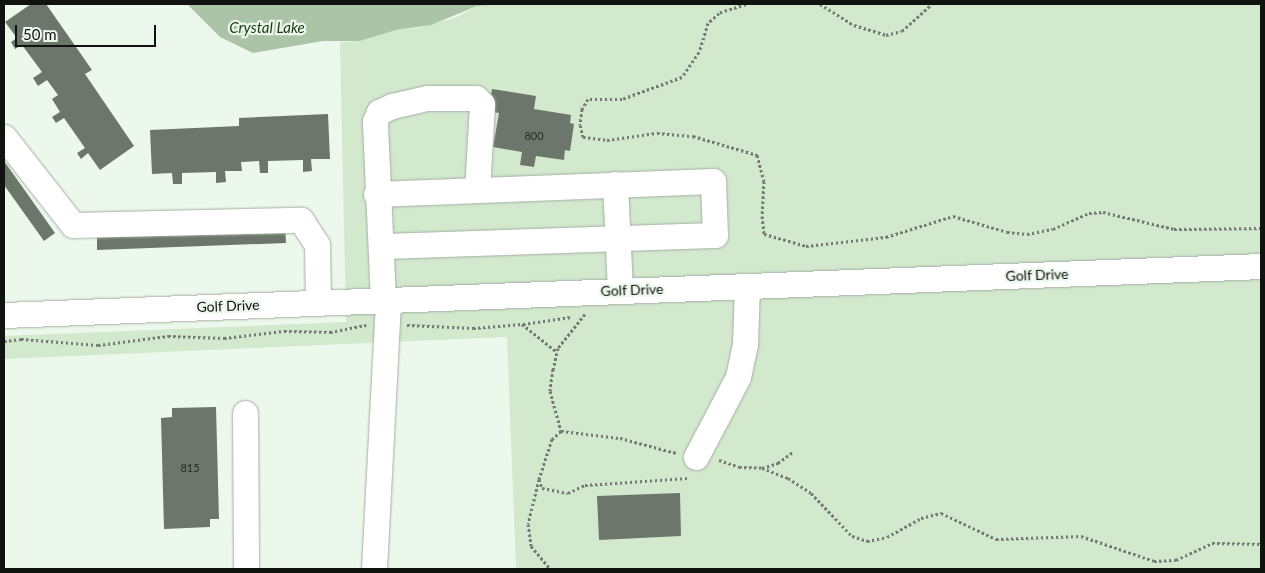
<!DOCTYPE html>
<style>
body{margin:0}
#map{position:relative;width:1265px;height:573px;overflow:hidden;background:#edf8ec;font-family:Lato,sans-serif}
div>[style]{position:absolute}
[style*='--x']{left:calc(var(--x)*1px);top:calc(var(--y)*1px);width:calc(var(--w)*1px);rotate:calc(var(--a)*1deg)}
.green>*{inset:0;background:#d2e9ce}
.water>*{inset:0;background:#abc3a7}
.building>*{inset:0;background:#6d766b}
.path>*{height:3px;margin-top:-1.5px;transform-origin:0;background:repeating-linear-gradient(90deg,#747b73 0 2.5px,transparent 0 5px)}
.roads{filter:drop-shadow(0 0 1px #a5aea3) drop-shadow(0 0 1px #a5aea3)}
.minor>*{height:25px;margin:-12.5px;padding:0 12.5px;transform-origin:12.5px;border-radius:12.5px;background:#fff}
span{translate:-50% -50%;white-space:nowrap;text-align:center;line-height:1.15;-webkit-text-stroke:4.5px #edf8ec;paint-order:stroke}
.number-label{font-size:11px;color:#272c26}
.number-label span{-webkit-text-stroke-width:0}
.street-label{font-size:14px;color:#10130f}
.water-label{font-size:15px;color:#173a11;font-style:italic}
.frame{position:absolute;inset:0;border:5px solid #10130f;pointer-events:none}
.scale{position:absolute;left:15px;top:25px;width:141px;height:22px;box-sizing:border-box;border:2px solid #10130f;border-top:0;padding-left:6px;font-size:15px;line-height:18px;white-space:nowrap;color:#10130f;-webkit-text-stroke:4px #edf8ec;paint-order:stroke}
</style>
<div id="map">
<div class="green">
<div style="clip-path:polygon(502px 4px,1261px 4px,1261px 569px,516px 569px,507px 337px,4px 359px,4px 336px,346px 322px,340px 42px,360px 41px,396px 30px,417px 28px,455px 18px,477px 6px)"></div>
</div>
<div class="water">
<div style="clip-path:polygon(187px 4px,502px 4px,477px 6px,431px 25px,396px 30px,360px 41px,323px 41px,253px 53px,220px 37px)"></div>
</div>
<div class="building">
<div style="clip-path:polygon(31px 4px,46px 4px,92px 70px,85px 74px,134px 146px,100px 170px,88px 153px,81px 159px,77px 153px,85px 148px,64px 118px,56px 123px,52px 117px,60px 112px,52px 99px,58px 95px,47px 80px,38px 86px,33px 78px,42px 72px,22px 45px,15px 49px,11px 42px,17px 38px,5px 22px)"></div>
<div style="clip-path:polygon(492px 89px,536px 96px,534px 109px,571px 115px,570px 123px,574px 124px,570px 151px,565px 150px,564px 160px,536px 156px,534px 167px,520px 165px,522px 152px,493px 147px,499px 113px,488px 111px)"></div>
<div style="clip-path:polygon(328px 114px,330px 159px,311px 159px,312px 171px,303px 172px,303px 160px,268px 161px,268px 173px,260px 173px,259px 161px,241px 162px,242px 171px,225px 171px,226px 182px,216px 183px,216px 172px,182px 173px,182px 184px,173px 184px,172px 173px,152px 174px,150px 130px,239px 126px,239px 118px)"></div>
<div style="clip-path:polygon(4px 161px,55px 233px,44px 241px,4px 185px)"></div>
<div style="clip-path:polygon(285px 224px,286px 243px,97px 250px,97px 230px)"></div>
<div style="clip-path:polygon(216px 407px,219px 519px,210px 519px,210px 527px,164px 529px,161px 418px,172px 417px,172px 408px)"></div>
<div style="clip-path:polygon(680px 493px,681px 536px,599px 540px,597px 496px)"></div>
</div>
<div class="path">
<div style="--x:746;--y:4;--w:28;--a:162"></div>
<div style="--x:719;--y:13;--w:15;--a:138"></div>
<div style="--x:708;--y:23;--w:30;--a:107"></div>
<div style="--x:699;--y:52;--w:30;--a:124"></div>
<div style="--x:682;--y:77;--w:64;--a:159.9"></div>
<div style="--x:622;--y:99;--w:34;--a:180"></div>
<div style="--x:588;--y:99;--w:12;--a:121"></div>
<div style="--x:582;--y:109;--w:16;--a:97"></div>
<div style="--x:580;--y:125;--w:12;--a:76"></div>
<div style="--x:583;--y:137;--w:24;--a:7"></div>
<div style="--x:607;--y:140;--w:50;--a:-8"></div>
<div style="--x:657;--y:133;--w:36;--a:5"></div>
<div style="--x:693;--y:136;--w:67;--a:16.5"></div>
<div style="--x:757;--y:155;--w:27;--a:75"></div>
<div style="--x:764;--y:181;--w:35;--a:93"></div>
<div style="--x:762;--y:216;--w:18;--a:84"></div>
<div style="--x:764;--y:234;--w:44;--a:15.9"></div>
<div style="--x:806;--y:246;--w:81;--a:-6.4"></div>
<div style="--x:886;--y:237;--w:70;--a:-17.4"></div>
<div style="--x:953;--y:216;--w:56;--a:16.5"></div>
<div style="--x:1007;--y:232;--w:20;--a:6"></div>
<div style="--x:1027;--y:234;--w:26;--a:-11"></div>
<div style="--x:1053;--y:229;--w:39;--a:-24"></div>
<div style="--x:1089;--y:213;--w:14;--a:-4"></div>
<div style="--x:1103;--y:212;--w:73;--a:13.5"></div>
<div style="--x:1174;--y:229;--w:87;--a:-0.7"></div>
<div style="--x:820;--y:4;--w:40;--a:32"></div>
<div style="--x:854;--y:25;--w:34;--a:17"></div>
<div style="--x:886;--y:35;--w:16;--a:-14"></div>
<div style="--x:902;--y:31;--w:40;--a:-42"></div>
<div style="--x:585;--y:314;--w:43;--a:128.5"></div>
<div style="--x:558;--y:348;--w:22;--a:103"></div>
<div style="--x:553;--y:369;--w:22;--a:98"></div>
<div style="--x:550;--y:391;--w:41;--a:74.6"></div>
<div style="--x:561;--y:431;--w:59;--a:6.8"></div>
<div style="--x:620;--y:438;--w:58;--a:15"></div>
<div style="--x:523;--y:324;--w:49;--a:-8.3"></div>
<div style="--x:407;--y:325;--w:66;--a:2.6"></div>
<div style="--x:473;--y:328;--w:49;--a:-4.7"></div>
<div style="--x:522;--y:324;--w:45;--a:38.7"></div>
<div style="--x:4;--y:341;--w:17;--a:-7"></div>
<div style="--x:21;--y:339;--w:77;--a:4.5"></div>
<div style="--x:98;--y:345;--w:71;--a:-7.3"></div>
<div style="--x:168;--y:336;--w:56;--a:2"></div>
<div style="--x:224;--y:338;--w:60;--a:-6.7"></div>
<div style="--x:284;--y:331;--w:46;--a:1.2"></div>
<div style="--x:330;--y:332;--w:37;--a:-11"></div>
<div style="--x:561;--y:431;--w:12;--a:138"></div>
<div style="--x:552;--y:439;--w:42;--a:108"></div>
<div style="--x:539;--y:479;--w:9;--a:72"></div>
<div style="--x:542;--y:488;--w:26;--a:11"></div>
<div style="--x:568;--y:493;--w:19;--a:-25"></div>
<div style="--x:585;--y:485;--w:103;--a:-3.9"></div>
<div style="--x:719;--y:460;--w:21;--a:19"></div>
<div style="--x:739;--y:467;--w:23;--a:2"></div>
<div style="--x:762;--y:468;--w:17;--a:-17"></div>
<div style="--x:778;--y:463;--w:19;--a:-36"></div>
<div style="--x:762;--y:468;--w:28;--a:21"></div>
<div style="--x:788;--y:478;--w:27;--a:33"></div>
<div style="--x:811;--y:493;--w:59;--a:46.4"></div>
<div style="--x:852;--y:536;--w:16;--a:18"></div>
<div style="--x:867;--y:541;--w:20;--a:-11"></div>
<div style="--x:887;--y:537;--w:39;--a:-29"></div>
<div style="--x:921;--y:518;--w:21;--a:-14"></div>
<div style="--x:941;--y:513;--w:61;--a:25.3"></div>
<div style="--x:996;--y:539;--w:85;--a:-2"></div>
<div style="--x:1081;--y:536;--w:77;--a:18.9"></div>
<div style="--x:1154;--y:561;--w:22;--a:-3"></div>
<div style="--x:1176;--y:560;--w:40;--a:-25"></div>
<div style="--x:1212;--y:543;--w:49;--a:1.2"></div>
<div style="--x:539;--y:479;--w:46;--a:103.7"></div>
<div style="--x:528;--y:524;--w:22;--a:82"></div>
<div style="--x:531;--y:546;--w:30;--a:50"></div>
<div style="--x:604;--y:569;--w:20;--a:0"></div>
</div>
<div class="roads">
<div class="minor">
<div style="--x:4;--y:137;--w:112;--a:51.9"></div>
<div style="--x:73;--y:225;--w:228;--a:-1.3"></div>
<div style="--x:301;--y:220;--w:30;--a:57"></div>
<div style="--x:317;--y:245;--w:58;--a:89"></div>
<div style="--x:615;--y:184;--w:107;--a:87.3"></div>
<div style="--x:376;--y:194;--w:337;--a:-2.2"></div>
<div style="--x:713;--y:181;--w:54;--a:87.9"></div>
<div style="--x:715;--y:235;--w:333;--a:178.1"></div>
<div style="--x:383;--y:300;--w:179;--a:-92.6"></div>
<div style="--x:375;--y:121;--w:10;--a:-66"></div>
<div style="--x:379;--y:112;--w:14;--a:-25"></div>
<div style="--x:392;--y:106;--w:36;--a:-13"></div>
<div style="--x:427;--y:98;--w:49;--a:0"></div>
<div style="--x:476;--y:98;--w:8;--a:45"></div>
<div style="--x:482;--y:104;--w:86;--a:93.3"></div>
<div style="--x:4;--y:315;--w:1258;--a:-2.23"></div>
<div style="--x:245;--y:413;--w:156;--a:89.6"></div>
<div style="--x:696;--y:457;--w:90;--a:-62.3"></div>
<div style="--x:738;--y:377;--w:33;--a:-78"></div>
<div style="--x:745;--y:345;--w:59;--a:-88.1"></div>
<div style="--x:374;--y:569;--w:269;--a:-87"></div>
</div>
</div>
<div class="number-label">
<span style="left:534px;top:136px">800</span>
<span style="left:190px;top:468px">815</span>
</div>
<div class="street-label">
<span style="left:1037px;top:275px;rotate:-2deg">Golf Drive</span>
<span style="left:632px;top:290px;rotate:-2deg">Golf Drive</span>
<span style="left:228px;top:306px;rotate:-2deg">Golf Drive</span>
</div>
<div class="water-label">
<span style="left:267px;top:28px">Crystal Lake</span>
</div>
<div class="frame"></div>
<div class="scale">50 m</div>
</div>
